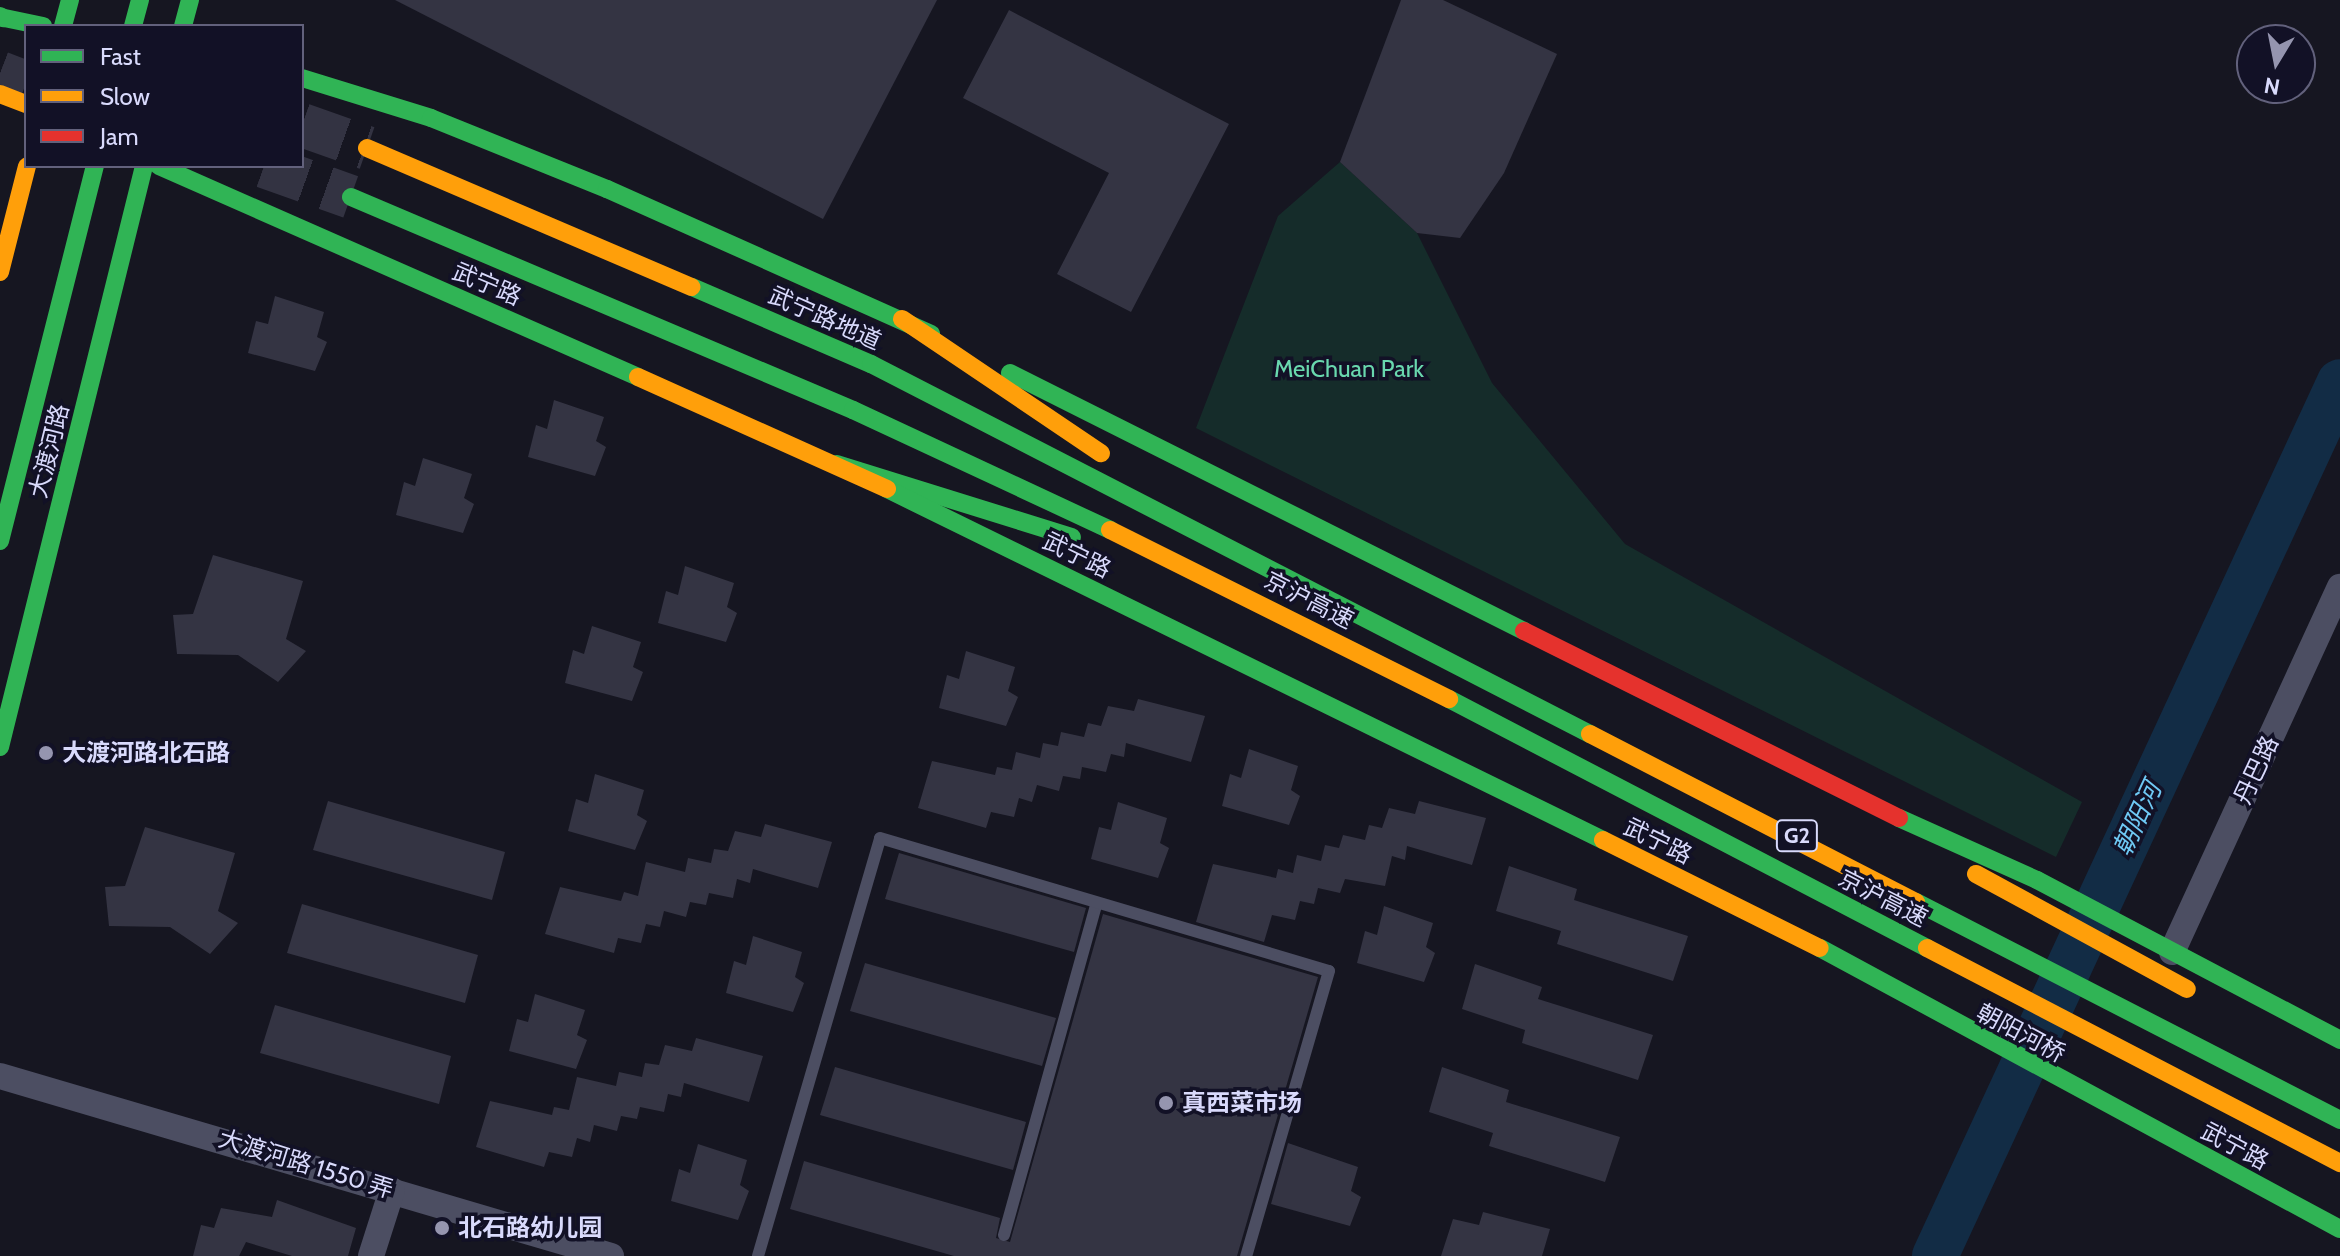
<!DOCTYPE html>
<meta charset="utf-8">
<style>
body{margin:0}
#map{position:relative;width:2340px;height:1256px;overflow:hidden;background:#161621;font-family:Cabin,"Noto Sans SC",sans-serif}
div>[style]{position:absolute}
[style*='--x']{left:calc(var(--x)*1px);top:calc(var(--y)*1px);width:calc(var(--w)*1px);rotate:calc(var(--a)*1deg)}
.green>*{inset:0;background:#152c2a}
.river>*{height:46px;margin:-23px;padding:0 23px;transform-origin:23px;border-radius:23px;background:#122c45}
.building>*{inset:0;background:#343443}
.highway-tunnel>*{height:44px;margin-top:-22px;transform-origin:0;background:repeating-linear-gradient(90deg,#333342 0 44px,transparent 0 66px)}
.lane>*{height:12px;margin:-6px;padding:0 6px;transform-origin:6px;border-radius:6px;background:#4c4e62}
.street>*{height:26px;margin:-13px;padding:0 13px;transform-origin:13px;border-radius:13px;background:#4c4e62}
.fast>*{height:18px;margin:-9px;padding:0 9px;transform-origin:9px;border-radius:9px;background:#30b455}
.slow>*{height:18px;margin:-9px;padding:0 9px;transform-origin:9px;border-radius:9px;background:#ff9f0a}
.jam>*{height:18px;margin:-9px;padding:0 9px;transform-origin:9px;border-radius:9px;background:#e5322d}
.dots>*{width:22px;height:22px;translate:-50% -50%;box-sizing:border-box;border:4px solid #121126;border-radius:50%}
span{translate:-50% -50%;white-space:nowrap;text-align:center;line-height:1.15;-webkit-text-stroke:7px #121126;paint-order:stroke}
.shield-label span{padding:2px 6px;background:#121126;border:2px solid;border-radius:6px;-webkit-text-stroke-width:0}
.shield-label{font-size:22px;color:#d9dafc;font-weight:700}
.street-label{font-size:24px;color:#d9dafc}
.park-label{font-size:24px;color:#69d8ae}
.poi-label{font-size:24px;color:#d9dafc;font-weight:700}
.left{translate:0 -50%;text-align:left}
.water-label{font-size:26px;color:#6fc9f5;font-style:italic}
.legend{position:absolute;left:24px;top:24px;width:280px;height:144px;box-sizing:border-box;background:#121126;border:2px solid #62617c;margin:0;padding:10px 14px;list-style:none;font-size:24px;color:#d9dafc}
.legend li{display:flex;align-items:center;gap:16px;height:40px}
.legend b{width:40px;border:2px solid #62617c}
.north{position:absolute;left:2236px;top:24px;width:80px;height:80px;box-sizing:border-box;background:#121126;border:2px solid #62617c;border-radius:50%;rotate:190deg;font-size:22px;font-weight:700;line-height:32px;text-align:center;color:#d9dafc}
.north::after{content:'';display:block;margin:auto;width:28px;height:36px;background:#9595af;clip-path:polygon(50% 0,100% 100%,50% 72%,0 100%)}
</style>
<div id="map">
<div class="green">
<div style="clip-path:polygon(1340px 162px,1417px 233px,1492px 383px,1625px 544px,2082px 802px,2056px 857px,1196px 428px,1278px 216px)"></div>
</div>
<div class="river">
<div style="--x:1935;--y:1256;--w:963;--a:-65.14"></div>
</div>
<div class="building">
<div style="clip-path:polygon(395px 0,937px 0,823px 219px)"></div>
<div style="clip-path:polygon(1401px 0,1443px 0,1557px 54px,1504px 173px,1460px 238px,1417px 233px,1340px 162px)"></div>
<div style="clip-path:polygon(1009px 10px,1229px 124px,1131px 312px,1057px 274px,1109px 173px,963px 98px)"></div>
<div style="clip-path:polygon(275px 296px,324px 312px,317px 337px,327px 342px,315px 371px,248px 353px,256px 321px,268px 324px)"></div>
<div style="clip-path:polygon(554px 400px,604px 417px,596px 441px,606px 447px,595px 476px,528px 457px,536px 425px,547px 429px)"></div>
<div style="clip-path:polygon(423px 458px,472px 474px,464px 498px,474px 504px,463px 533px,396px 515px,404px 482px,415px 486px)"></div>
<div style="clip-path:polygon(213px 555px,303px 581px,286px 639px,306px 651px,278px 682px,238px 655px,177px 654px,173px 615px,193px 614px)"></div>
<div style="clip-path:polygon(685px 566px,734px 583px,727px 607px,737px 613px,726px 642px,658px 623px,666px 591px,678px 595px)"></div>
<div style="clip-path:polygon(592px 626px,641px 642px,633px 667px,643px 672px,632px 701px,565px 683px,573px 650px,584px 654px)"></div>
<div style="clip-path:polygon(966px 651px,1015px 667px,1008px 691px,1018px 697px,1006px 726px,939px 708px,947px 675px,959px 679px)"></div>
<div style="clip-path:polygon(1138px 699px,1205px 716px,1191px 762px,1126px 743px,1124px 757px,1111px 754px,1106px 772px,1082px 767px,1080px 779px,1063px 776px,1059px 791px,1037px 785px,1032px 802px,1019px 798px,1014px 817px,991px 812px,986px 828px,918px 808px,932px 761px,995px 775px,997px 767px,1012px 770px,1016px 752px,1040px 758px,1043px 743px,1058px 746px,1061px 732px,1084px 737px,1088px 723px,1101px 726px,1108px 706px,1134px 711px)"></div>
<div style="clip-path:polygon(1249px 749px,1298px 766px,1291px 790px,1300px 796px,1289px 825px,1222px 806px,1230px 774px,1241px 778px)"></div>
<div style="clip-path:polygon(595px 774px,644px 790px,637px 815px,647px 821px,635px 850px,568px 831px,576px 799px,588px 803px)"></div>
<div style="clip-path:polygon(328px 801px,505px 852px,492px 900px,313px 850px)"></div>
<div style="clip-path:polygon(1419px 801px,1486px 818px,1472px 865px,1407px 846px,1405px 860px,1392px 856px,1385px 886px,1345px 879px,1340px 893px,1318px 888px,1314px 904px,1300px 901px,1295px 920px,1272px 915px,1264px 942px,1196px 922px,1213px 864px,1276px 878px,1278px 869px,1293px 873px,1297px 855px,1321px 861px,1325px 845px,1339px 848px,1343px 835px,1365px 840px,1369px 825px,1382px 828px,1389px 808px,1415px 814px)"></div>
<div style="clip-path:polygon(1118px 802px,1167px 818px,1160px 843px,1169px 848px,1158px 878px,1091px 859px,1099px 827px,1111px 830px)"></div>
<div style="clip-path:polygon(765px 824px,832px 842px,818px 888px,753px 869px,750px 883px,737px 879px,733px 898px,709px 893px,706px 905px,690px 902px,686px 917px,664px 911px,660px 927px,646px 924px,641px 943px,618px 938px,614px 953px,545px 934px,560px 887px,621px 901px,624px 892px,638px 896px,646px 862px,685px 872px,688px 858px,711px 863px,714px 849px,728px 851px,735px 831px,761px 837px)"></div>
<div style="clip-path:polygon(145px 827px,235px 853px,218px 911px,238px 923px,210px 954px,170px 927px,109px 926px,105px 887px,125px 886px)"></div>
<div style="clip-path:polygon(899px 853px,1086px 908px,1074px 952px,885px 899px)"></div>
<div style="clip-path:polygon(1509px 866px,1577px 889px,1574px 900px,1688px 936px,1673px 981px,1557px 944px,1561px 931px,1496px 911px)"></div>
<div style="clip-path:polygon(302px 904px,478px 955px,465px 1003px,287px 953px)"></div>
<div style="clip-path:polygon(1384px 906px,1433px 923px,1426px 947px,1435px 953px,1424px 982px,1357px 963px,1365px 931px,1377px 935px)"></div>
<div style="clip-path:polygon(1103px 914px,1318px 977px,1237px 1256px,954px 1256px,790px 1209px,804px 1161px,1000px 1218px,996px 1238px,1010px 1242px)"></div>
<div style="clip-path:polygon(753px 936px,802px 952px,795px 977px,804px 983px,793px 1012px,726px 993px,734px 961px,746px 965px)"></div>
<div style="clip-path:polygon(865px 963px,1056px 1018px,1042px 1066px,850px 1011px)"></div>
<div style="clip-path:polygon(1475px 964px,1542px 987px,1538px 999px,1653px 1035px,1638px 1080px,1522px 1043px,1525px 1030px,1462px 1009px)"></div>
<div style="clip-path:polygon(535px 994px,585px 1010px,577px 1035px,587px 1040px,576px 1069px,509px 1051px,517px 1019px,528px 1022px)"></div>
<div style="clip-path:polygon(275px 1005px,451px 1056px,439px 1104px,260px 1053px)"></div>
<div style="clip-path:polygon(696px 1038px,763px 1056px,749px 1102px,684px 1083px,681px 1097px,668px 1094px,664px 1112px,640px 1107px,637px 1119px,621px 1116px,617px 1131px,594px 1125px,590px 1142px,577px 1138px,572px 1157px,549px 1152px,544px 1167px,476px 1147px,490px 1101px,552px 1115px,554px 1107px,569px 1110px,577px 1077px,616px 1086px,619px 1072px,642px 1077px,645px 1063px,659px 1065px,665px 1045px,692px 1051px)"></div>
<div style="clip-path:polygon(835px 1067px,1026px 1122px,1013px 1170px,820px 1115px)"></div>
<div style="clip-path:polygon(1442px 1067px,1509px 1090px,1506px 1102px,1620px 1137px,1605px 1182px,1489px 1146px,1493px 1133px,1429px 1112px)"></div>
<div style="clip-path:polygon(1288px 1143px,1358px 1167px,1351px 1191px,1361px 1197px,1350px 1226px,1271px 1204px)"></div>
<div style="clip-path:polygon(698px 1144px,747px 1160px,740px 1185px,749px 1191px,738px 1220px,671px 1201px,679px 1169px,690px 1173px)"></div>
<div style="clip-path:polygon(277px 1200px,356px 1228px,348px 1256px,292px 1256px,246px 1242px,239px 1256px,193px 1256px,201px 1225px,214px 1228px,221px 1208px,272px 1217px)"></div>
<div style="clip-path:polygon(1483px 1212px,1550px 1229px,1542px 1256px,1441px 1256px,1453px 1219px,1479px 1225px)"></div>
</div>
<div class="highway-tunnel">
<div style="--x:0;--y:73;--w:28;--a:21"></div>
<div style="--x:302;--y:125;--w:69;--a:19.5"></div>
<div style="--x:264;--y:166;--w:92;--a:19.6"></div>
</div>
<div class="lane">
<div style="--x:1004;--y:1235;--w:345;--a:-74.4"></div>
<div style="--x:758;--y:1256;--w:435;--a:-73.7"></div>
<div style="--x:880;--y:838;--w:468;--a:16.5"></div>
<div style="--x:1329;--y:971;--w:297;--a:106.2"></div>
</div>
<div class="street">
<div style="--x:2172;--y:952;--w:402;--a:-65.3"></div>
<div style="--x:0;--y:1076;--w:637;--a:16.41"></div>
<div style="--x:371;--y:1256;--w:69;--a:-72.3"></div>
</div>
<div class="fast">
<div style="--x:0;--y:16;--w:4;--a:34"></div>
<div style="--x:0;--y:17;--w:44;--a:11.8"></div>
<div style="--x:63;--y:26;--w:27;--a:-75"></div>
<div style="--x:133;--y:26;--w:27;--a:-75"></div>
<div style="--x:183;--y:26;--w:27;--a:-75"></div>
<div style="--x:302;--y:78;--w:135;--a:17.2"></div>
<div style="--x:431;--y:118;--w:190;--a:22"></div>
<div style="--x:607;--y:189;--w:355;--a:24.1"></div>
<div style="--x:159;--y:166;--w:523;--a:23.77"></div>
<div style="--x:351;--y:197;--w:545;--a:22.99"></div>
<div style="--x:853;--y:410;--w:284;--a:25"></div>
<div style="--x:692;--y:287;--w:195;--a:23.3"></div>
<div style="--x:871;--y:364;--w:809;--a:27.23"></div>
<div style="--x:1010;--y:373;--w:575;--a:26.65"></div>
<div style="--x:837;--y:464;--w:246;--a:17.3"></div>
<div style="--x:887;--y:489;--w:797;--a:26.12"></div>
<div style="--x:0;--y:541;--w:387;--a:-75.8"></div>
<div style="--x:1449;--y:699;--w:539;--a:27.52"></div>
<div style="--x:0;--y:747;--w:599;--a:-76.08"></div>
<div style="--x:1899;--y:818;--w:151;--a:24.2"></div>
<div style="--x:2037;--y:880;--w:343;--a:27.8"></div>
<div style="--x:1916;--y:902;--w:477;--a:27.2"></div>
<div style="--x:1820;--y:948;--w:591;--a:28.39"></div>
</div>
<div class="slow">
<div style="--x:0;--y:94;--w:28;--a:21"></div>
<div style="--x:367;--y:148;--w:353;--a:23.2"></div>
<div style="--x:0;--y:272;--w:109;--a:-75.7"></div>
<div style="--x:902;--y:319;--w:240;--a:34"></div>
<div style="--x:638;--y:377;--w:273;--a:24.2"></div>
<div style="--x:1110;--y:530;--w:379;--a:26.5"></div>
<div style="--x:1590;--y:734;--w:367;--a:27.3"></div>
<div style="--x:1603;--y:840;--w:242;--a:26.5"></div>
<div style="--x:1976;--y:874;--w:240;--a:28.6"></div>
<div style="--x:1927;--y:948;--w:466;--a:27.5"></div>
</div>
<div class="jam">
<div style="--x:1524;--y:631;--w:419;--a:26.5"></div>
</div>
<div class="dots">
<div style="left:46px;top:753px;background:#9595af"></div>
<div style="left:1166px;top:1103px;background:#9595af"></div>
<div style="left:442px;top:1228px;background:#9595af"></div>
</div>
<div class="shield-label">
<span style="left:1797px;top:836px">G2</span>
</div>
<div class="street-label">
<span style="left:487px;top:284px;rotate:23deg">武宁路</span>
<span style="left:825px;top:318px;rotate:24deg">武宁路地道</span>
<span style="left:49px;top:451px;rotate:-76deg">大渡河路</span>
<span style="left:1077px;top:555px;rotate:26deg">武宁路</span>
<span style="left:1309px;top:600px;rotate:27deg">京沪高速</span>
<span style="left:2256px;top:770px;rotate:-65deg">丹巴路</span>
<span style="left:1658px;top:841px;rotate:26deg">武宁路</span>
<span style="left:1883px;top:898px;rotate:27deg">京沪高速</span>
<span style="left:2021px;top:1033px;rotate:28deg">朝阳河桥</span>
<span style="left:2235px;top:1146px;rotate:28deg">武宁路</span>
<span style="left:306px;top:1164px;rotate:17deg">大渡河路 1550 弄</span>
</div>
<div class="park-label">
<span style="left:1349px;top:369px">MeiChuan Park</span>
</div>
<div class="poi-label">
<span class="left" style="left:62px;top:753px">大渡河路北石路</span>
<span class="left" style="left:1182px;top:1103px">真西菜市场</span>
<span class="left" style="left:458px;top:1228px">北石路幼儿园</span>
</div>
<div class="water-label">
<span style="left:2138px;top:819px;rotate:-65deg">朝阳河</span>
</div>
<ul class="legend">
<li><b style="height:10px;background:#30b455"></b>Fast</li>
<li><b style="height:10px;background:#ff9f0a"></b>Slow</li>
<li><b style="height:10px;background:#e5322d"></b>Jam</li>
</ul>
<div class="north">N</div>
</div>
